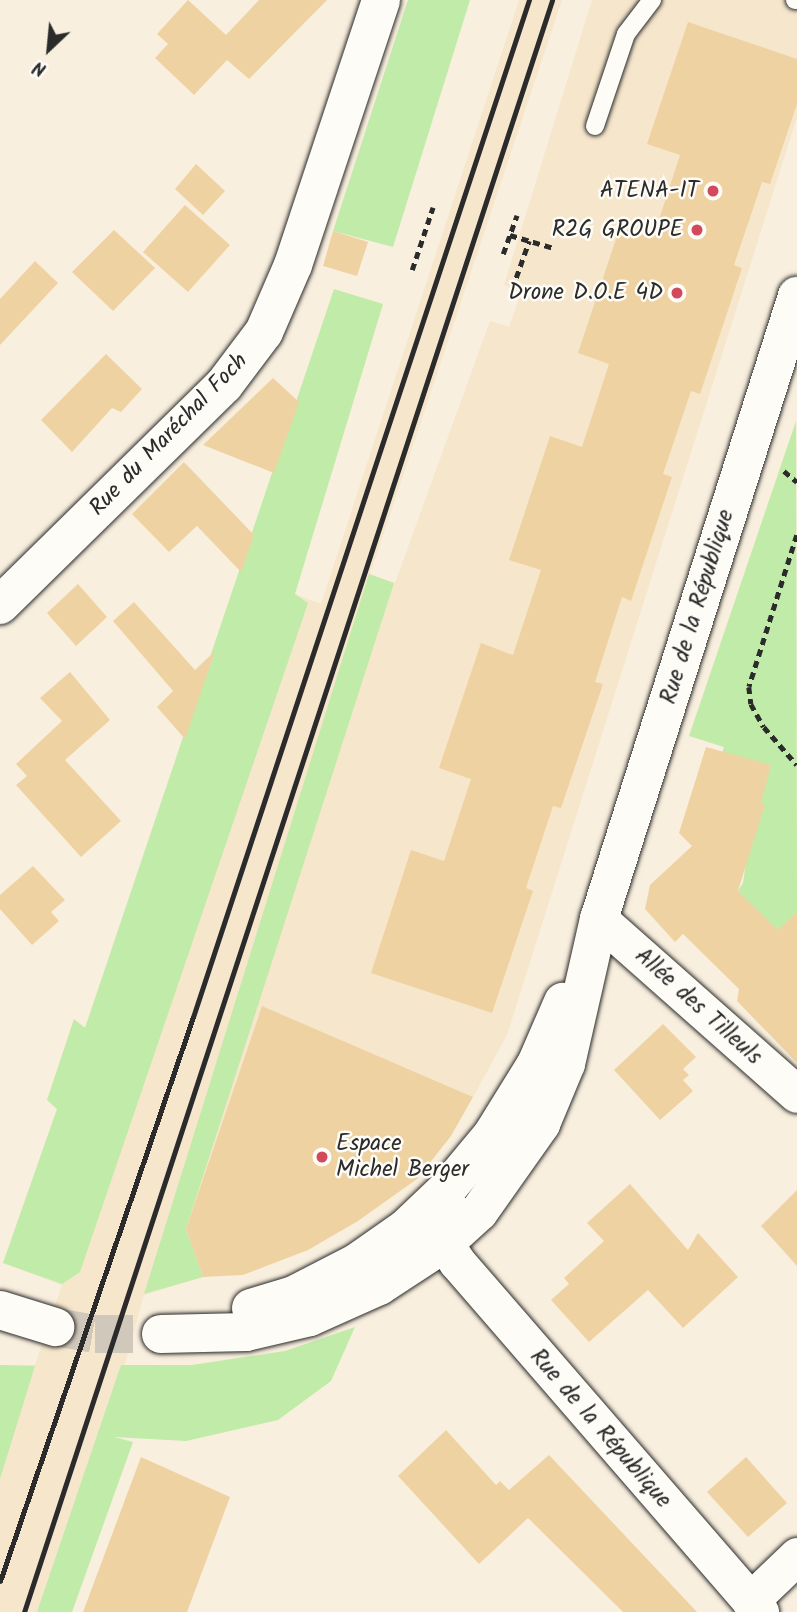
<!DOCTYPE html>
<meta charset="utf-8">
<style>
body{margin:0}
#map{position:relative;width:797px;height:1612px;overflow:hidden;background:#f9efde;font-family:Kalam,sans-serif}
div>[style]{position:absolute}
[style*='--x']{left:calc(var(--x)*1px);top:calc(var(--y)*1px);width:calc(var(--w)*1px);rotate:calc(var(--a)*1deg)}
.built>*{inset:0;background:#f6e6cc}
.green>*{inset:0;background:#c1eba8}
.building>*{inset:0;background:#efd2a2}
.secondary-tunnel>*{height:38px;margin-top:-19px;transform-origin:0;background:repeating-linear-gradient(90deg,#d0c8ba 0 38px,transparent 0 57px)}
.path>*{height:4.5px;margin-top:-2.25px;transform-origin:0;background:repeating-linear-gradient(90deg,#2b2b2b 0 7px,transparent 0 12px)}
.roads{filter:drop-shadow(0 0 2px #2b2b2b) drop-shadow(0 0 2px #2b2b2b)}
.lane>*{height:18px;margin:-9px;padding:0 9px;transform-origin:9px;border-radius:9px;background:#fdfcf7}
.street>*{height:37px;margin:-18.5px;padding:0 18.5px;transform-origin:18.5px;border-radius:18.5px;background:#fdfcf7}
.secondary>*{height:38px;margin:-19px;padding:0 19px;transform-origin:19px;border-radius:19px;background:#fdfcf7}
.rail>*{height:5px;margin:-2.5px;padding:0 2.5px;transform-origin:2.5px;border-radius:2.5px;background:#2b2b2b}
.dots>*{width:19px;height:19px;translate:-50% -50%;box-sizing:border-box;border:4px solid #fdfcf7;border-radius:50%}
span{translate:-50% -50%;white-space:nowrap;text-align:center;line-height:1.15;-webkit-text-stroke:5px #fdfcf7;paint-order:stroke}
.poi-label{font-size:23px;color:#2b2b2b}
.right{translate:-100% -50%;text-align:right}
.left{translate:0 -50%;text-align:left}
.street-label{font-size:23px;color:#2b2b2b}
.north{position:absolute;left:14px;top:14px;width:70px;height:70px;-webkit-text-stroke:5px #fdfcf7;paint-order:stroke;rotate:206deg;font-size:19px;font-weight:700;line-height:28px;text-align:center;color:#2b2b2b}
.north::after{content:'';display:block;margin:auto;width:24px;height:32px;background:#2b2b2b;clip-path:polygon(50% 0,100% 100%,50% 72%,0 100%)}
</style>
<div id="map">
<div class="built">
<div style="clip-path:polygon(519px 0,562px 0,370px 574px,395px 583px,490px 321px,509px 327px,521px 293px,504px 285px,592px 0,797px 0,797px 117px,507px 1035px,473px 1097px,262px 1006px,186px 1229px,203px 1277px,144px 1295px,56px 1612px,0 1612px,0 1365px,35px 1365px,62px 1285px,3px 1263px,57px 1109px,47px 1100px,74px 1019px,85px 1028px,194px 714px,295px 594px,321px 604px)"></div>
</div>
<div class="green">
<div style="clip-path:polygon(408px 0,470px 0,393px 247px,333px 231px)"></div>
<div style="clip-path:polygon(334px 289px,383px 304px,295px 594px,308px 603px,80px 1272px,62px 1284px,3px 1263px,57px 1109px,47px 1100px,74px 1019px,85px 1028px)"></div>
<div style="clip-path:polygon(796px 421px,797px 912px,780px 938px,736px 894px,743px 883px,755px 801px,771px 765px,720px 759px,724px 747px,689px 736px)"></div>
<div style="clip-path:polygon(369px 574px,394px 583px,186px 1229px,203px 1277px,144px 1294px)"></div>
<div style="clip-path:polygon(355px 1327px,331px 1381px,278px 1420px,186px 1441px,114px 1437px,133px 1442px,72px 1612px,37px 1612px,121px 1365px,192px 1365px,285px 1351px)"></div>
<div style="clip-path:polygon(0 1365px,35px 1366px,0 1479px)"></div>
</div>
<div class="building">
<div style="clip-path:polygon(188px 0,226px 35px,259px 0,327px 0,249px 79px,227px 60px,194px 95px,155px 58px,168px 44px,157px 34px)"></div>
<div style="clip-path:polygon(688px 22px,797px 59px,797px 104px,770px 184px,762px 182px,734px 265px,742px 268px,700px 394px,691px 391px,663px 474px,672px 477px,631px 601px,622px 597px,595px 682px,603px 684px,561px 808px,553px 806px,526px 888px,533px 891px,492px 1013px,371px 973px,411px 850px,444px 861px,471px 779px,439px 768px,481px 643px,513px 655px,541px 570px,509px 560px,550px 436px,582px 447px,595px 407px,609px 364px,578px 353px,620px 227px,653px 238px,680px 155px,647px 144px)"></div>
<div style="clip-path:polygon(196px 164px,225px 191px,203px 215px,175px 189px)"></div>
<div style="clip-path:polygon(185px 205px,230px 245px,188px 292px,143px 252px)"></div>
<div style="clip-path:polygon(114px 230px,155px 268px,113px 311px,72px 272px)"></div>
<div style="clip-path:polygon(333px 231px,368px 242px,357px 276px,323px 266px)"></div>
<div style="clip-path:polygon(35px 261px,58px 283px,0 345px,0 299px)"></div>
<div style="clip-path:polygon(106px 354px,142px 389px,121px 412px,112px 408px,72px 452px,41px 420px)"></div>
<div style="clip-path:polygon(273px 378px,299px 402px,274px 473px,203px 445px)"></div>
<div style="clip-path:polygon(184px 462px,254px 535px,241px 572px,197px 526px,169px 552px,132px 514px)"></div>
<div style="clip-path:polygon(78px 584px,107px 617px,76px 646px,47px 613px)"></div>
<div style="clip-path:polygon(134px 602px,195px 670px,215px 651px,185px 739px,157px 707px,173px 691px,113px 621px)"></div>
<div style="clip-path:polygon(70px 672px,110px 720px,65px 760px,121px 821px,81px 857px,16px 785px,27px 776px,16px 764px,62px 721px,40px 698px)"></div>
<div style="clip-path:polygon(706px 747px,771px 765px,761px 803px,765px 804px,738px 891px,778px 930px,797px 912px,797px 1063px,737px 1001px,739px 989px,683px 934px,675px 942px,645px 909px,650px 885px,692px 846px,679px 833px)"></div>
<div style="clip-path:polygon(33px 866px,65px 900px,51px 912px,59px 921px,32px 945px,0 909px,0 895px)"></div>
<div style="clip-path:polygon(262px 1006px,473px 1097px,451px 1136px,417px 1179px,358px 1221px,308px 1250px,243px 1275px,203px 1277px,186px 1229px)"></div>
<div style="clip-path:polygon(663px 1024px,696px 1057px,683px 1069px,689px 1075px,683px 1080px,693px 1091px,660px 1120px,614px 1070px)"></div>
<div style="clip-path:polygon(630px 1184px,688px 1250px,698px 1233px,738px 1277px,683px 1328px,648px 1290px,589px 1342px,551px 1300px,569px 1284px,564px 1278px,604px 1241px,587px 1223px)"></div>
<div style="clip-path:polygon(797px 1190px,797px 1266px,761px 1226px)"></div>
<div style="clip-path:polygon(446px 1430px,496px 1485px,500px 1481px,509px 1490px,549px 1455px,697px 1612px,623px 1612px,528px 1518px,479px 1564px,398px 1476px)"></div>
<div style="clip-path:polygon(141px 1457px,230px 1497px,187px 1612px,83px 1612px)"></div>
<div style="clip-path:polygon(746px 1457px,787px 1503px,748px 1537px,707px 1492px)"></div>
</div>
<div class="secondary-tunnel">
<div style="--x:55;--y:1327;--w:41;--a:9.9"></div>
<div style="--x:95;--y:1334;--w:66;--a:0"></div>
</div>
<div class="path">
<div style="--x:510;--y:235;--w:46;--a:16.5"></div>
<div style="--x:503;--y:254;--w:41;--a:-70.3"></div>
<div style="--x:412;--y:270;--w:66;--a:-71.6"></div>
<div style="--x:512;--y:289;--w:51;--a:-70.5"></div>
<div style="--x:784;--y:471;--w:17;--a:40"></div>
<div style="--x:797;--y:535;--w:159;--a:107.5"></div>
<div style="--x:749;--y:687;--w:17;--a:83"></div>
<div style="--x:751;--y:704;--w:26;--a:61"></div>
<div style="--x:764;--y:727;--w:50;--a:49"></div>
</div>
<div class="roads">
<div class="lane">
<div style="--x:795;--y:0;--w:2;--a:0"></div>
<div style="--x:595;--y:126;--w:97;--a:-71.4"></div>
<div style="--x:626;--y:34;--w:43;--a:-52.6"></div>
</div>
<div class="street">
<div style="--x:599;--y:919;--w:264;--a:41.5"></div>
<div style="--x:459;--y:1215;--w:31;--a:117"></div>
<div style="--x:445;--y:1243;--w:22;--a:58"></div>
<div style="--x:457;--y:1262;--w:463;--a:49.1"></div>
<div style="--x:750;--y:1601;--w:65;--a:-43.8"></div>
</div>
<div class="secondary">
<div style="--x:0;--y:605;--w:314;--a:-44.5"></div>
<div style="--x:224;--y:385;--w:66;--a:-53"></div>
<div style="--x:264;--y:332;--w:73;--a:-66.6"></div>
<div style="--x:293;--y:265;--w:279;--a:-71.6"></div>
<div style="--x:251;--y:1308;--w:45;--a:-16.8"></div>
<div style="--x:294;--y:1295;--w:70;--a:-27.3"></div>
<div style="--x:356;--y:1263;--w:61;--a:-35"></div>
<div style="--x:406;--y:1228;--w:58;--a:-43.6"></div>
<div style="--x:448;--y:1188;--w:69;--a:-50.3"></div>
<div style="--x:492;--y:1135;--w:84;--a:-58.2"></div>
<div style="--x:536;--y:1064;--w:68;--a:-66.5"></div>
<div style="--x:0;--y:1310;--w:58;--a:17.2"></div>
<div style="--x:161;--y:1334;--w:85;--a:-1.3"></div>
<div style="--x:246;--y:1332;--w:66;--a:-13.2"></div>
<div style="--x:310;--y:1317;--w:76;--a:-24.2"></div>
<div style="--x:379;--y:1286;--w:79;--a:-33.1"></div>
<div style="--x:445;--y:1243;--w:46;--a:-42.4"></div>
<div style="--x:479;--y:1212;--w:108;--a:-54.8"></div>
<div style="--x:541;--y:1124;--w:65;--a:-67.4"></div>
<div style="--x:566;--y:1064;--w:149;--a:-77.2"></div>
<div style="--x:599;--y:919;--w:654;--a:-72.37"></div>
</div>
</div>
<div class="rail">
<div style="--x:0;--y:1581;--w:596;--a:-71.11"></div>
<div style="--x:193;--y:1017;--w:1071;--a:-71.72"></div>
<div style="--x:24;--y:1612;--w:1696;--a:-71.86"></div>
</div>
<div class="dots">
<div style="left:713px;top:191px;background:#d1495b"></div>
<div style="left:697px;top:230px;background:#d1495b"></div>
<div style="left:677px;top:293px;background:#d1495b"></div>
<div style="left:322px;top:1157px;background:#d1495b"></div>
</div>
<div class="poi-label">
<span class="right" style="left:699px;top:191px">ATENA-IT</span>
<span class="right" style="left:683px;top:230px">R2G GROUPE</span>
<span class="right" style="left:663px;top:293px">Drone D.O.E 4D</span>
<span class="left" style="left:336px;top:1157px">Espace<br>Michel Berger</span>
</div>
<div class="street-label">
<span style="left:169px;top:435px;rotate:-46deg">Rue du Maréchal Foch</span>
<span style="left:698px;top:607px;rotate:-73deg">Rue de la République</span>
<span style="left:698px;top:1007px;rotate:42deg">Allée des Tilleuls</span>
<span style="left:600px;top:1429px;rotate:49deg">Rue de la République</span>
</div>
<div class="north">N</div>
</div>
